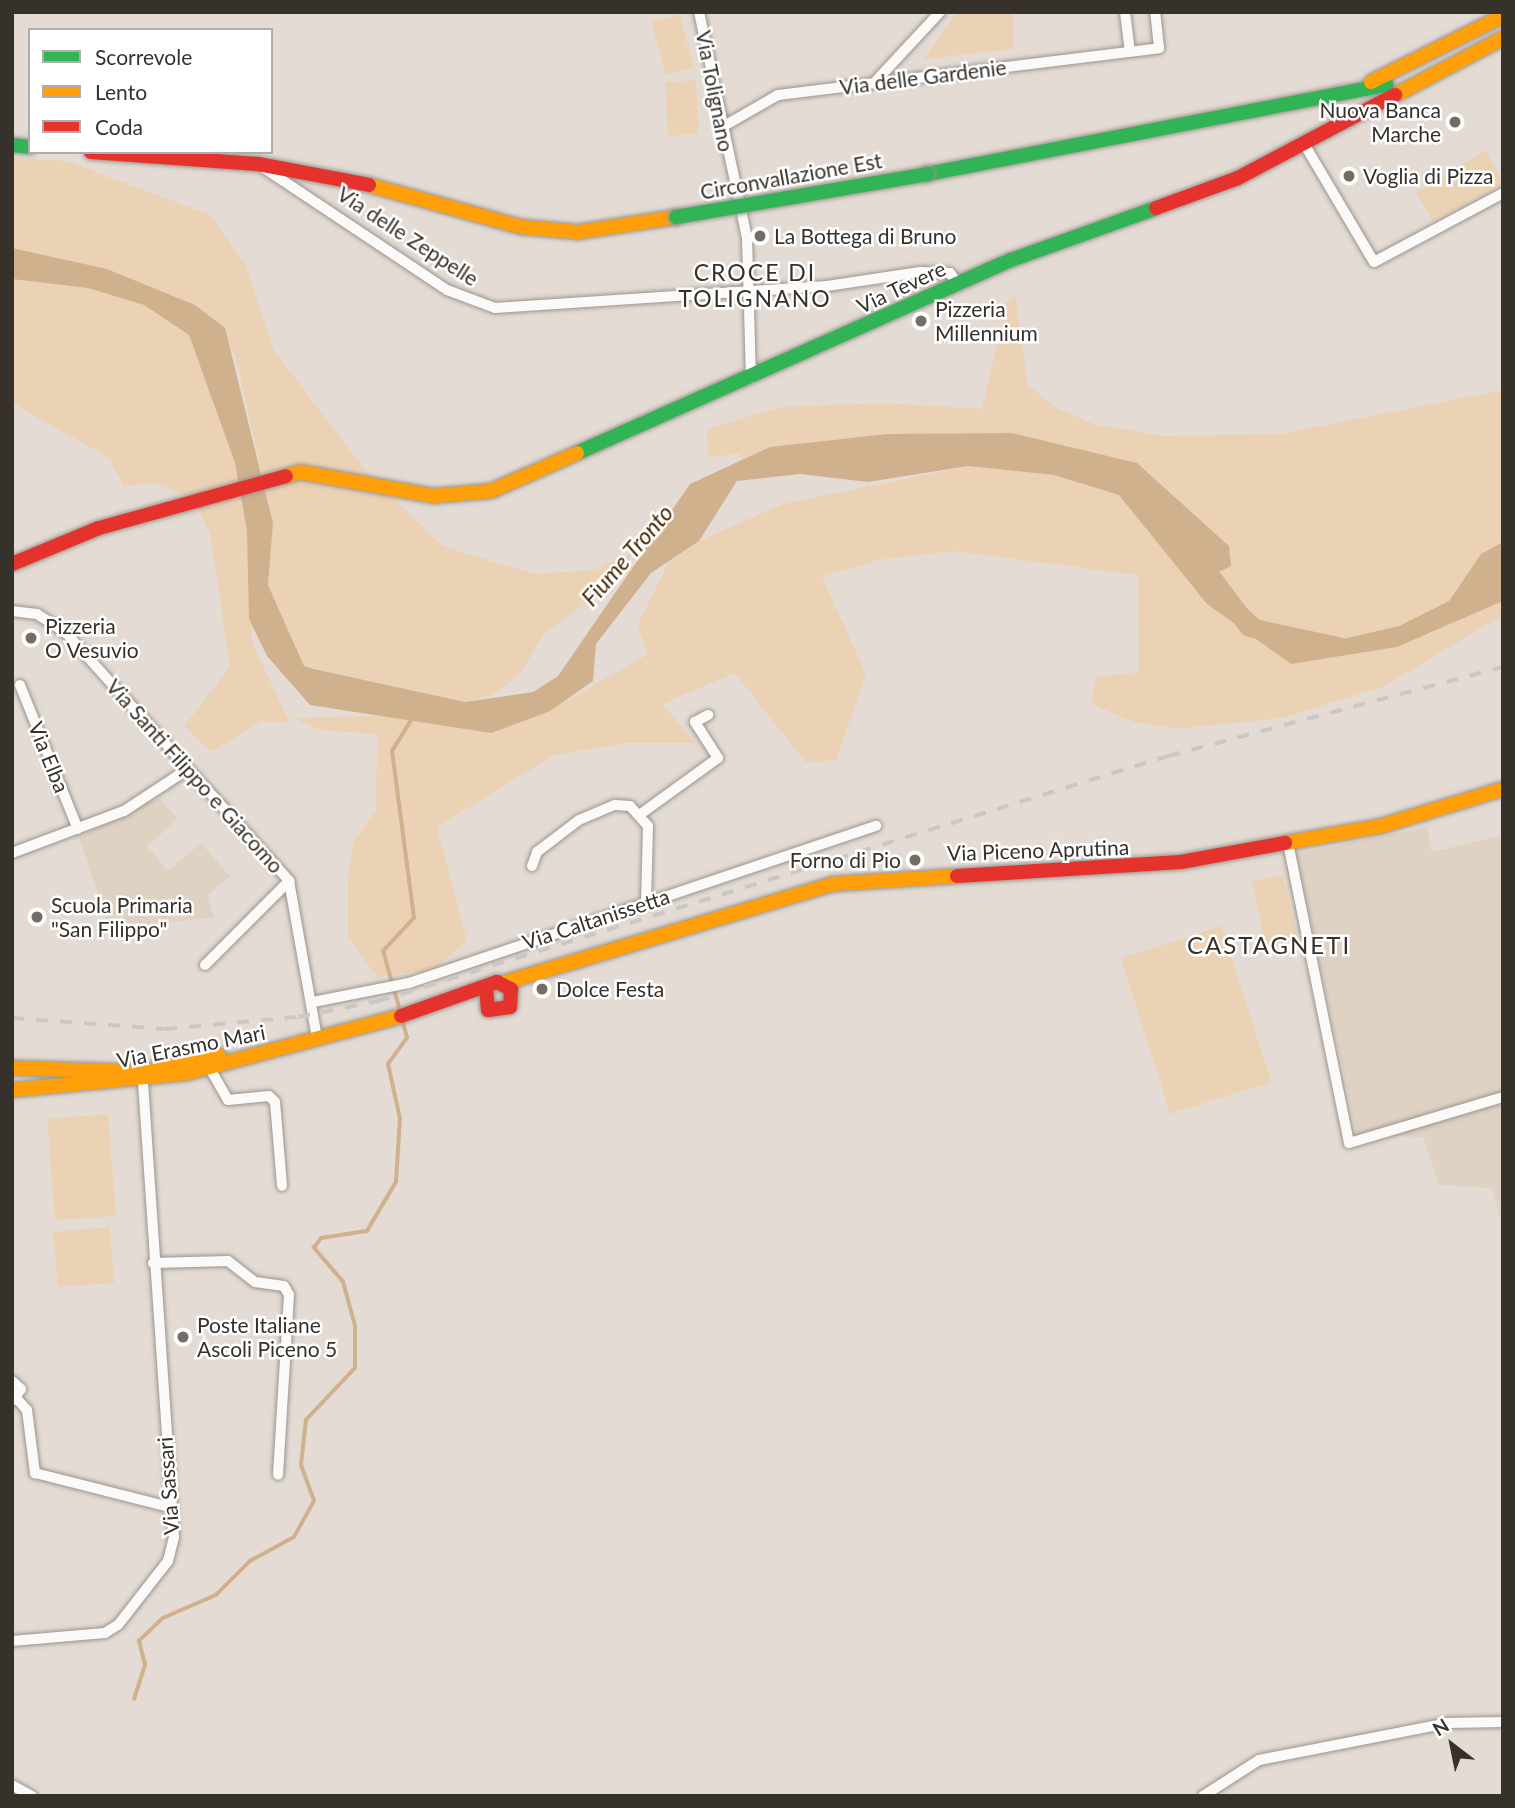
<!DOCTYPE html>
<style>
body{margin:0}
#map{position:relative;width:1515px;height:1808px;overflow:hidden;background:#e4dcd4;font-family:Lato,sans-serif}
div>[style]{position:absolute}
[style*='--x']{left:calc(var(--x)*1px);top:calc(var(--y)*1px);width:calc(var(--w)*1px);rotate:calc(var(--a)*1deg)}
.built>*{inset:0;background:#e0d2c3}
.green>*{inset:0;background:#ecd2b4}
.water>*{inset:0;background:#d0b18d}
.stream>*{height:3.5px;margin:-1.75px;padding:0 1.75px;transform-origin:1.75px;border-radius:1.75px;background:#d0b18d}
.river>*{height:19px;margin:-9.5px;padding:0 9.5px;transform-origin:9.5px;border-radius:9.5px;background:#d0b18d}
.roads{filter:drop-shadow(0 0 2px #9b958f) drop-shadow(0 0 2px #9b958f)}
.street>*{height:10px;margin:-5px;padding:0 5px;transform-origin:5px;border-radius:5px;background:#fbfaf9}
.fast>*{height:14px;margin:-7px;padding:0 7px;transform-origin:7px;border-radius:7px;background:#30b455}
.slow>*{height:14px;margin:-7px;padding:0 7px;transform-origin:7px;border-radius:7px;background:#ff9f0a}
.jam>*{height:14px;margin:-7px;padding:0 7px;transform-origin:7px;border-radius:7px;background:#e5322d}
.rail>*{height:3.5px;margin-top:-1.75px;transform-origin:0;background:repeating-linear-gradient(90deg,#cac8c6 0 12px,transparent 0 24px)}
.bridges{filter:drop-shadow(0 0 2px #9b958f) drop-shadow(0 0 2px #9b958f)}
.fast-bridge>*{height:14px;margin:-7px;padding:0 7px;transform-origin:7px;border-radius:7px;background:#30b455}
.dots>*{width:19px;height:19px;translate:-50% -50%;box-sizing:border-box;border:4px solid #fff;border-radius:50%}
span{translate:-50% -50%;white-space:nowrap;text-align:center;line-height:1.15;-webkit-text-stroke:5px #fff;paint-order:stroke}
.street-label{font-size:21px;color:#36312b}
.poi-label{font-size:21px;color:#36312b}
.right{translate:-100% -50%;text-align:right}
.left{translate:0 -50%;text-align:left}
.neighbourhood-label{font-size:23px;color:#36312b;letter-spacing:2px}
.water-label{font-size:23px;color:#472b03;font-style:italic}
.quarter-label{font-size:24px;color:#36312b;letter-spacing:2px}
.frame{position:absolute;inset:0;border:14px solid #36312b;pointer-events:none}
.legend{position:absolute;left:28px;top:28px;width:245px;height:126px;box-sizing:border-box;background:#fff;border:2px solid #afadaa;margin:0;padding:9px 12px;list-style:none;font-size:21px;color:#36312b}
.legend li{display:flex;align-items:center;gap:14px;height:35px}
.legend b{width:35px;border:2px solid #afadaa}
.north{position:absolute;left:1417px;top:1710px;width:70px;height:70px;-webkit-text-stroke:5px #fff;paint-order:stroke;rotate:328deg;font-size:19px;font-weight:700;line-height:28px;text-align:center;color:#36312b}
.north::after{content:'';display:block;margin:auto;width:24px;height:32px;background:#36312b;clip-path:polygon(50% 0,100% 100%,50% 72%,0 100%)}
</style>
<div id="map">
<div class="built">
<div style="clip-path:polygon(159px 798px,178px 819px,147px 846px,168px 871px,201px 843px,230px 876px,208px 895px,214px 918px,109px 928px,79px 837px)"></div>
<div style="clip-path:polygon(1427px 827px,1432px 852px,1503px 835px,1503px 1228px,1492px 1188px,1439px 1185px,1423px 1137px,1357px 1135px,1297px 854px)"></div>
</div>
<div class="green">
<div style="clip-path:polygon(957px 12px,1013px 12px,1014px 49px,924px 59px)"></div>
<div style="clip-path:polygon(679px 14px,694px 67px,666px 75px,651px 22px)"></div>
<div style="clip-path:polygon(696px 80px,699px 134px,668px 136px,665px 82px)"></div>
<div style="clip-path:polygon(1486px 150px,1503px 184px,1433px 221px,1416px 193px)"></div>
<div style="clip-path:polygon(12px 158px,66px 161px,209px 214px,245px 263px,273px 349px,365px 470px,442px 546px,535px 574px,593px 570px,630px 554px,629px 573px,544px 633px,521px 673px,493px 695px,465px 702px,304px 666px,268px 585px,273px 523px,235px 354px,195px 305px,107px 269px,12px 248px)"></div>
<div style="clip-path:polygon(12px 279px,88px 288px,144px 305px,189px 335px,235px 463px,247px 531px,252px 642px,290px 723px,262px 721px,211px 752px,184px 726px,230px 667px,210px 533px,192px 497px,153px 483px,123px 486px,109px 458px,12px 403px)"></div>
<div style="clip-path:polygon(1015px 296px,1028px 385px,1056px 408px,1094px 424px,1162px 436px,1279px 434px,1503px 390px,1503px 542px,1481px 554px,1449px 601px,1399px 626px,1317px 645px,1276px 634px,1219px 587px,1174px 495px,1136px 463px,1012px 433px,887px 434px,770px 447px,743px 460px,739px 454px,708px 457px,707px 429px,780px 407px,882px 403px,982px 409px,1007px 302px)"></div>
<div style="clip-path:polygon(968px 466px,1054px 475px,1119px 495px,1291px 664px,1397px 647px,1503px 601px,1503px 615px,1383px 687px,1282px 718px,1176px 729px,1134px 722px,1091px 704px,1095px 677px,1139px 672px,1138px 575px,953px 551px,878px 560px,822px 577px,866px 674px,836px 760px,805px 762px,735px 673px,662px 704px,696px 743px,626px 743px,554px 755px,437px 827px,467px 941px,432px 970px,377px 977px,348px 937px,348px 874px,353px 842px,376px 810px,377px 734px,319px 730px,294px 718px,549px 711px,648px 654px,637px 626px,669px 562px,699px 541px,783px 504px)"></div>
<div style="clip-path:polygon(1283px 875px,1298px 940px,1266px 947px,1252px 882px)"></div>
<div style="clip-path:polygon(1222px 926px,1271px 1082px,1170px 1114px,1121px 958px)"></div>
<div style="clip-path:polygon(108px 1114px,116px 1216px,55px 1220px,47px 1119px)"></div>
<div style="clip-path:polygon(110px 1227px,114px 1283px,58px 1287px,53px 1232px)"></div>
</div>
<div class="water">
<div style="clip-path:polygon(12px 248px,107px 269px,195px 305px,225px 328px,273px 523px,268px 585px,304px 666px,314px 669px,465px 702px,533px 692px,558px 676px,690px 484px,770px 447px,887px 434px,1012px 433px,1137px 463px,1229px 546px,1231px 566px,1210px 576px,1276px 634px,1317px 645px,1399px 626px,1449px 601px,1481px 554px,1503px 542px,1503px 601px,1397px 647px,1291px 664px,1207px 604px,1119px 495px,1054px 475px,968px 466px,868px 482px,800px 474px,737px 481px,699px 541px,651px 573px,596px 644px,593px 681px,550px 711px,491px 733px,310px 705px,267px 656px,249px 619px,247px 531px,235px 463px,189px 335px,144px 305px,88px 288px,12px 279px)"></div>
</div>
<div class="stream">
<div style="--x:400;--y:1011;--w:62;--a:-105.8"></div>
<div style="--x:383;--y:951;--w:45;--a:-46.8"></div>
<div style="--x:414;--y:918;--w:168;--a:-97.5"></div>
<div style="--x:392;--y:751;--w:34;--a:-58"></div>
<div style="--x:134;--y:1699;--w:36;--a:-72"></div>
<div style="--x:145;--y:1665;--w:25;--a:-104"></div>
<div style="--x:139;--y:1641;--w:33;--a:-44"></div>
<div style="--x:163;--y:1618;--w:58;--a:-23.5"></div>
<div style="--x:216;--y:1595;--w:48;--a:-45"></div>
<div style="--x:250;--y:1561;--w:50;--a:-28.6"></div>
<div style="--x:294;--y:1537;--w:41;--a:-60.9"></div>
<div style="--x:314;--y:1501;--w:38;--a:-110"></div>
<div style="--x:301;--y:1465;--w:45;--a:-83.7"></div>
<div style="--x:306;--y:1420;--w:71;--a:-46.7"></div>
<div style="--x:355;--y:1368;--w:42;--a:-90"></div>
<div style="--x:355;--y:1326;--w:46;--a:-105.3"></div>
<div style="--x:343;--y:1282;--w:45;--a:-130.5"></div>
<div style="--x:314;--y:1248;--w:12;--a:-55"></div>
<div style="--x:321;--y:1238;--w:47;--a:-8.7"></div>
<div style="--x:367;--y:1231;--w:57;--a:-59.4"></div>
<div style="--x:396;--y:1182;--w:63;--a:-86.4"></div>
<div style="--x:400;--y:1119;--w:56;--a:-102.3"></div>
<div style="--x:388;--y:1064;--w:32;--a:-54"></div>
<div style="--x:407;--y:1038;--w:20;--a:-105"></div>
</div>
<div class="river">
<div style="--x:1194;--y:554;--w:91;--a:53"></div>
<div style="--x:1249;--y:627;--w:91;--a:12.1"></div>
</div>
<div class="roads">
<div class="street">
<div style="--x:699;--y:12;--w:230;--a:78"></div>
<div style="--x:747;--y:237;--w:141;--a:88.4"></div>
<div style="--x:1125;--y:12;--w:39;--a:83"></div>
<div style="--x:875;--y:82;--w:96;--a:-47.1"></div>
<div style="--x:724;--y:126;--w:62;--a:-29.9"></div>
<div style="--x:778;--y:95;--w:384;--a:-7"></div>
<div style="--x:1159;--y:48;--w:36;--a:-96"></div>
<div style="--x:1303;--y:142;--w:139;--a:59.4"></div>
<div style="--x:1374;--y:262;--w:146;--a:-28.1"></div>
<div style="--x:258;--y:164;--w:227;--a:33.7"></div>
<div style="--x:447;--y:290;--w:51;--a:20.6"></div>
<div style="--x:495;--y:308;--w:333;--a:-3.8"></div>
<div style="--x:827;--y:286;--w:94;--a:-8.6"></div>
<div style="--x:920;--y:272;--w:30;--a:2"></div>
<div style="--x:950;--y:273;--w:14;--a:54"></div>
<div style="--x:12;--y:611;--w:25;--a:7"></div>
<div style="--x:37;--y:614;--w:35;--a:33"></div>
<div style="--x:66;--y:633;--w:334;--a:48"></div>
<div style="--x:289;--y:881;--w:154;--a:79.9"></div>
<div style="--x:20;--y:685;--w:155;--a:68.1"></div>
<div style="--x:642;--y:813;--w:94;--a:-35.9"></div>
<div style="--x:718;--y:758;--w:43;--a:-122.6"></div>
<div style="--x:695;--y:722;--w:15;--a:-28"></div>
<div style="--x:1288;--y:843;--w:306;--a:78.5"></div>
<div style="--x:1349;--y:1143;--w:161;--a:-16.6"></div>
<div style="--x:12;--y:853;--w:120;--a:-20.6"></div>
<div style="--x:124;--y:811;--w:77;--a:-33.3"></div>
<div style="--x:532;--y:866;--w:15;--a:-70"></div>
<div style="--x:537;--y:852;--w:53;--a:-37.3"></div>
<div style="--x:579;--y:820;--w:39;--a:-23"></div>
<div style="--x:615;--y:805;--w:15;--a:4"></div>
<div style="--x:630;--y:806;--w:27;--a:48"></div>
<div style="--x:648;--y:826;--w:76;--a:91.5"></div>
<div style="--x:205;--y:965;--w:119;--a:-45"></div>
<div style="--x:313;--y:1002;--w:98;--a:-11.2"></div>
<div style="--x:409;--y:983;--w:493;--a:-18.6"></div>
<div style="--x:209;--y:1067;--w:38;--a:60"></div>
<div style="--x:228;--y:1100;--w:41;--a:-5.6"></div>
<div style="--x:269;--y:1096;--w:8;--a:45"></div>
<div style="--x:275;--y:1102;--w:84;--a:85.2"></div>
<div style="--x:153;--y:1263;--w:75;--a:-1.5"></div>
<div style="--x:228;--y:1261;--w:34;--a:38"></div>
<div style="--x:255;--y:1282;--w:29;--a:8"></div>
<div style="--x:284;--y:1286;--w:10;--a:61"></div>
<div style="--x:289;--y:1295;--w:180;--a:93.5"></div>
<div style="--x:12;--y:1381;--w:12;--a:42"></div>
<div style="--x:21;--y:1389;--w:14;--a:126"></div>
<div style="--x:17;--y:1399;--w:15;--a:48"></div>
<div style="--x:27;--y:1410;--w:64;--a:82.8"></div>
<div style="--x:35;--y:1473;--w:138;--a:14.2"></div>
<div style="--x:12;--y:1641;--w:93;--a:-4.9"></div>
<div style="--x:105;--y:1633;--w:15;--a:-32"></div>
<div style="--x:118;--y:1625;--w:81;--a:-52"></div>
<div style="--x:168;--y:1561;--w:25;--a:-76"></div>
<div style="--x:174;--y:1537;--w:457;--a:-93.9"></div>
<div style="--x:12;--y:1785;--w:23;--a:29"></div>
<div style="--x:1203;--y:1796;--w:67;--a:-32.7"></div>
<div style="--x:1259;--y:1760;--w:192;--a:-11.1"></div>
<div style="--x:1447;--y:1723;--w:56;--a:-1"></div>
</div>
<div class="fast">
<div style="--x:12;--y:145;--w:18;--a:6"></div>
<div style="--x:927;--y:174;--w:468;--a:-11"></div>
<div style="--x:577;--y:453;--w:475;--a:-24"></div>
<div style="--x:1011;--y:260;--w:154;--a:-19.7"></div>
</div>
<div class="slow">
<div style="--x:1371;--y:82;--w:148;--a:-26.6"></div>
<div style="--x:1395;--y:95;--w:122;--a:-27.8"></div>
<div style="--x:369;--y:185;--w:159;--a:15.4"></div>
<div style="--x:522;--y:227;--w:56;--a:5.1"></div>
<div style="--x:578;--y:232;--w:99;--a:-8.7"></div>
<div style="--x:286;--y:476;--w:15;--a:-16"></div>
<div style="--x:300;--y:472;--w:135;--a:10.2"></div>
<div style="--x:433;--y:496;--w:58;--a:-4.9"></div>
<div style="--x:491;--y:491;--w:94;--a:-23.8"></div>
<div style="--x:1285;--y:843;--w:97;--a:-10"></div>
<div style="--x:1381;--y:826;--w:127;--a:-16.9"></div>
<div style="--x:503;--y:983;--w:344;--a:-16.7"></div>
<div style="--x:832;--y:884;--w:125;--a:-3.7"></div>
<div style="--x:12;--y:1068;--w:130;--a:1.8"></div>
<div style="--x:142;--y:1072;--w:79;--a:-12.4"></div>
<div style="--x:12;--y:1090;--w:176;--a:-5.5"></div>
<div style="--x:187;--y:1073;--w:221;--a:-14.9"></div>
</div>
<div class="jam">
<div style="--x:91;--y:152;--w:167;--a:4.1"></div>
<div style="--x:258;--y:164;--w:113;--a:10.7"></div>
<div style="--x:1156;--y:208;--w:87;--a:-20.1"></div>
<div style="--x:1238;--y:178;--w:178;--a:-27.9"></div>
<div style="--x:12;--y:564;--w:94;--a:-22.5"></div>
<div style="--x:99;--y:528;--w:194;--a:-15.5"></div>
<div style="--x:957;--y:876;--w:224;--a:-3.6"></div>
<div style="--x:1181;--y:862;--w:106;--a:-10.4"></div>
<div style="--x:401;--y:1016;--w:102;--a:-19.5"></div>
<div style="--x:497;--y:982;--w:16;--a:27"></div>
<div style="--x:511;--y:989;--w:18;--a:93"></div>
<div style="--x:510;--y:1007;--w:22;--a:172"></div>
<div style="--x:488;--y:1010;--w:22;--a:-95"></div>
</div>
</div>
<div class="rail">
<div style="--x:12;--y:1018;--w:153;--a:4.1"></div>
<div style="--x:165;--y:1029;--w:134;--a:-5.2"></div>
<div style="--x:298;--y:1017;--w:82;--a:-11.3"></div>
<div style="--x:378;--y:1001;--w:827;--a:-17.23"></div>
<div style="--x:1168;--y:756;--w:347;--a:-14.9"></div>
</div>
<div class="bridges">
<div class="fast-bridge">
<div style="--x:676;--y:217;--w:255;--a:-9.7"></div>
</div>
</div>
<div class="dots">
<div style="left:1455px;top:122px;background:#736d66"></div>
<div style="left:1349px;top:176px;background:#736d66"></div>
<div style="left:760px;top:236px;background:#736d66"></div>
<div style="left:921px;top:321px;background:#736d66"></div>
<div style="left:31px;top:638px;background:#736d66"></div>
<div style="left:915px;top:860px;background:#736d66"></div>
<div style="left:37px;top:917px;background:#736d66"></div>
<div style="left:542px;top:989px;background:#736d66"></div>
<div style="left:183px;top:1337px;background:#736d66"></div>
</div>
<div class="street-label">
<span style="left:923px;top:77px;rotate:-7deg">Via delle Gardenie</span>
<span style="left:715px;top:91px;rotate:79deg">Via Tolignano</span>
<span style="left:791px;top:176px;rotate:-10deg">Circonvallazione Est</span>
<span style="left:408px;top:236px;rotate:33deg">Via delle Zeppelle</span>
<span style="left:901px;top:287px;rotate:-25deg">Via Tevere</span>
<span style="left:49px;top:757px;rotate:68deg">Via Elba</span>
<span style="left:195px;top:776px;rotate:48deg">Via Santi Filippo e Giacomo</span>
<span style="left:1038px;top:850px;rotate:-2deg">Via Piceno Aprutina</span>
<span style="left:596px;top:919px;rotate:-18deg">Via Caltanissetta</span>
<span style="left:191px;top:1046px;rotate:-11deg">Via Erasmo Mari</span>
<span style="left:168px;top:1486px;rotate:-94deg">Via Sassari</span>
</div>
<div class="poi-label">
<span class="right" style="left:1441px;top:122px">Nuova Banca<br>Marche</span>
<span class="left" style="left:1363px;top:176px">Voglia di Pizza</span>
<span class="left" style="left:774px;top:236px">La Bottega di Bruno</span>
<span class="left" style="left:935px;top:321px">Pizzeria<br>Millennium</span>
<span class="left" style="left:45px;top:638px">Pizzeria<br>O Vesuvio</span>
<span class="right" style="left:901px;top:860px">Forno di Pio</span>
<span class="left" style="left:51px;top:917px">Scuola Primaria<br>"San Filippo"</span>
<span class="left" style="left:556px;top:989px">Dolce Festa</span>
<span class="left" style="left:197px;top:1337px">Poste Italiane<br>Ascoli Piceno 5</span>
</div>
<div class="neighbourhood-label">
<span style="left:755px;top:285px">CROCE DI<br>TOLIGNANO</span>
</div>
<div class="water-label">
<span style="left:627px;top:555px;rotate:-49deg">Fiume Tronto</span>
</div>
<div class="quarter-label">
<span style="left:1269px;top:945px">CASTAGNETI</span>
</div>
<div class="frame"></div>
<ul class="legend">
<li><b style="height:9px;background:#30b455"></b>Scorrevole</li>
<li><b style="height:9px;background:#ff9f0a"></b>Lento</li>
<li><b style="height:9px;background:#e5322d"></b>Coda</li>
</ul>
<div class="north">N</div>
</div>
